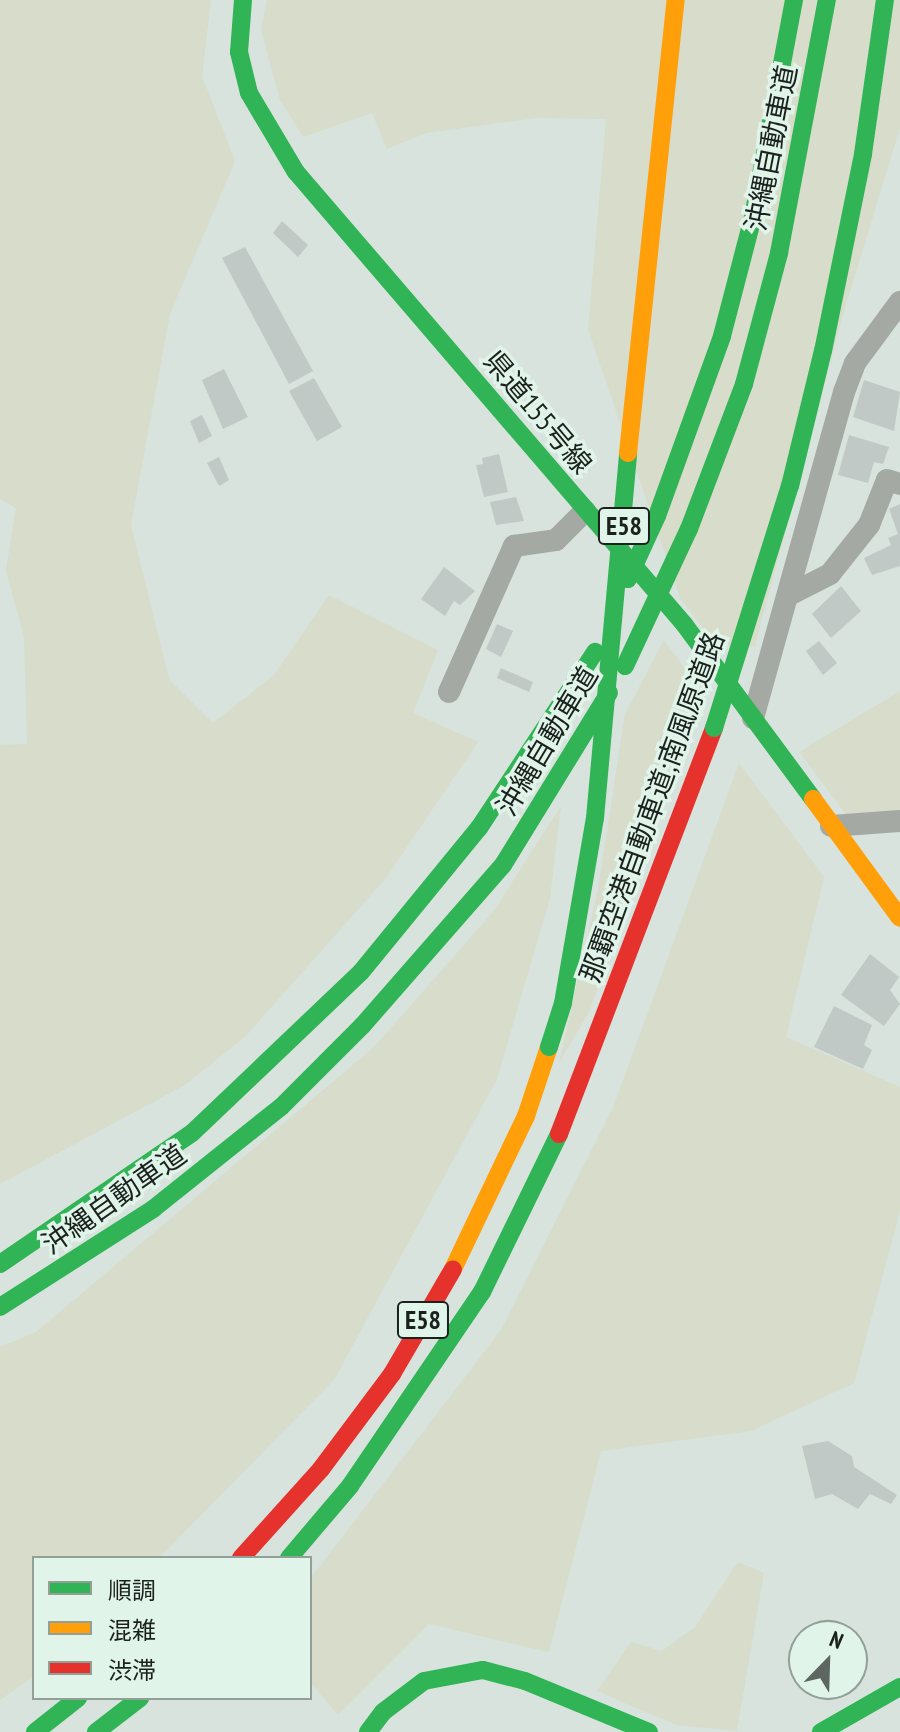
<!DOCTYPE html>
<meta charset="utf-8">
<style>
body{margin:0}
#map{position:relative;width:900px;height:1732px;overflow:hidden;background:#d8e3dd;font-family:"PT Sans Narrow","Noto Sans JP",sans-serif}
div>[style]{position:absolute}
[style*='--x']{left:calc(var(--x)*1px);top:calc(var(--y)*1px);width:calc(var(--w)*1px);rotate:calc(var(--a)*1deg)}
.green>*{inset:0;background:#d7dccb}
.building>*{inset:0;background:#c0c9c5}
.street>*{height:22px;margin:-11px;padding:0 11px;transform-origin:11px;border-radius:11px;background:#a5a9a4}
.fast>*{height:18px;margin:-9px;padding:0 9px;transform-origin:9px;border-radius:9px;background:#30b455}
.slow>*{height:18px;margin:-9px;padding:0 9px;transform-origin:9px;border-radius:9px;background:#ff9f0a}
.jam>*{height:18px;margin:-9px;padding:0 9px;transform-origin:9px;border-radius:9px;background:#e5322d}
.fast-bridge>*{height:18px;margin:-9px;padding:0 9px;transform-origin:9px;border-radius:9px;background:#30b455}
.slow-bridge>*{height:18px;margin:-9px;padding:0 9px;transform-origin:9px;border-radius:9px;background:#ff9f0a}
span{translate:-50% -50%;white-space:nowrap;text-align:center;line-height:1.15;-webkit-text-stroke:7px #e1f4e9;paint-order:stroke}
.shield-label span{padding:2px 6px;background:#e1f4e9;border:2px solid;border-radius:6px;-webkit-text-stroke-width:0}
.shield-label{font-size:26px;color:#1b221e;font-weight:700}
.street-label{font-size:28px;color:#1b221e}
.legend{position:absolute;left:32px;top:1556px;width:280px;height:144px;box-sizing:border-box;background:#e1f4e9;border:2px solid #92a098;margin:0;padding:10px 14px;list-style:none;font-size:24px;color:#1b221e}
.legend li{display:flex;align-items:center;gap:16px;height:40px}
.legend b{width:40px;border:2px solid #92a098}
.north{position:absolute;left:788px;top:1620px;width:80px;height:80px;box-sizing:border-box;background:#e1f4e9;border:2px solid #92a098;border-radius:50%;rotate:23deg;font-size:22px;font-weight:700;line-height:32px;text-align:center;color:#1b221e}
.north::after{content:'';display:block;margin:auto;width:28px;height:36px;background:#5d6661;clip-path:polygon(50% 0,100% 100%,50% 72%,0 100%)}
</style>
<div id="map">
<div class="green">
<div style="clip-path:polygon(0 0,211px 0,202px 76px,235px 161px,170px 314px,131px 525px,169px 679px,213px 723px,274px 675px,329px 595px,438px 650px,413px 713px,478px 742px,386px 878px,246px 1036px,185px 1085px,0 1184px,0 745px,27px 744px,24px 637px,6px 570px,16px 508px,0 499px)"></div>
<div style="clip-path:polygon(267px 0,900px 0,900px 128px,842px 318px,755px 646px,716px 645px,680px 598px,588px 329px,606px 119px,536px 118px,426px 133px,387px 149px,372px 113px,303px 137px,280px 100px,261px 30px)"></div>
<div style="clip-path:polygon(664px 640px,705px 695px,589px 1012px,559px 1063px,598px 889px,625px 714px)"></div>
<div style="clip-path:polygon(900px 691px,900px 811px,846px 814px,799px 752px)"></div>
<div style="clip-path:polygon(739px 763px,824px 877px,786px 1037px,900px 1087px,900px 1211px,854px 1383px,751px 1431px,601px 1451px,549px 1652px,429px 1624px,338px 1715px,310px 1682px,310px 1579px,501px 1330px,614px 1105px)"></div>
<div style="clip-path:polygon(561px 806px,550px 898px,497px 1079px,334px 1380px,159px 1558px,34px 1558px,34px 1676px,0 1700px,0 1347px,36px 1332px,374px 1047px,493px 912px)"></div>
<div style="clip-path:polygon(738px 1562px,764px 1573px,737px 1731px,676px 1725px,597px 1691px,631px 1642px,662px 1651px,695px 1627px)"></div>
</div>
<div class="building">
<div style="clip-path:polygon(282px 221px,308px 245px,298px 257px,273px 233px)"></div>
<div style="clip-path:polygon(245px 247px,313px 371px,289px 384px,222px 258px)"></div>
<div style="clip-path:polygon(224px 369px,248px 417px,223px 429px,202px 380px)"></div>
<div style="clip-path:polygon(314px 378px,342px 427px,317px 441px,289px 391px)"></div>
<div style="clip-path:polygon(864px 380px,900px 392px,894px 431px,853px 417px)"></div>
<div style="clip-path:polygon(202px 415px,212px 436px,199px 443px,190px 421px)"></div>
<div style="clip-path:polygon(849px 435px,889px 447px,883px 464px,874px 462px,868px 483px,838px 475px)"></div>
<div style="clip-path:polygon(499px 454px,508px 492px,484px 497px,476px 465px,483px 464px,482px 458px)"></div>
<div style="clip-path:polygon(219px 457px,229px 480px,219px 486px,207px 463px)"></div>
<div style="clip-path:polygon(516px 497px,524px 521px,496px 525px,490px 502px)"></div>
<div style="clip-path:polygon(900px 504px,900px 566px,872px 575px,864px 558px,891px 545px,888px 538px,898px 534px,889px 509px)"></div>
<div style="clip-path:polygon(444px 567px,475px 591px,460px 605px,454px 601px,445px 616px,421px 599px)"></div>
<div style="clip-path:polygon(841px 586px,861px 611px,831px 638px,812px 614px)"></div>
<div style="clip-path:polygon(497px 624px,513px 631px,501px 657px,486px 649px)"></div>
<div style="clip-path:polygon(819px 641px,837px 663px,823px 675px,806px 651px)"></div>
<div style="clip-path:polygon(501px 668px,533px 682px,529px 692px,497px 678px)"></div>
<div style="clip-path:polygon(870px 954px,899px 977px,890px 990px,900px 1004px,884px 1026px,841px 995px)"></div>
<div style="clip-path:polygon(834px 1006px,872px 1025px,864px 1045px,872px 1050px,863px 1069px,814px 1047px)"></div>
<div style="clip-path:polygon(828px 1441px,852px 1456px,854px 1467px,897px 1495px,891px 1504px,870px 1494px,858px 1509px,832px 1494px,815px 1499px,802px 1446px)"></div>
</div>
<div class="street">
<div style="--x:791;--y:594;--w:44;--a:-27.1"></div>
<div style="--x:830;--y:574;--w:63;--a:-51.5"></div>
<div style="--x:869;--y:525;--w:48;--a:-68.2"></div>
<div style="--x:887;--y:480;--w:14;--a:17"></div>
<div style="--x:449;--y:692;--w:160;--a:-66"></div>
<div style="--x:514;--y:546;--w:42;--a:-8.1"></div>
<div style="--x:556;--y:540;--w:41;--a:-45"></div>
<div style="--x:753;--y:718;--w:338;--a:-74.4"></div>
<div style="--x:844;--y:392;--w:31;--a:-69"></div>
<div style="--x:855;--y:363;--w:76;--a:-53.6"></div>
<div style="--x:831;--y:826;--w:69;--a:-4.1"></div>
</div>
<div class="fast">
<div style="--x:243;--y:0;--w:52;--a:94.4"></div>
<div style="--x:239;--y:52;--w:42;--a:76.3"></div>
<div style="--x:249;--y:93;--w:92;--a:59.3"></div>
<div style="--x:296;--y:172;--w:596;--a:49.36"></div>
<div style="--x:684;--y:624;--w:217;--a:53.6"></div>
<div style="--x:0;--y:1264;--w:232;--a:-34.3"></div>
<div style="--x:192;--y:1133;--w:233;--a:-43.6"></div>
<div style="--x:361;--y:972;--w:186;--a:-50.7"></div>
<div style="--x:479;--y:828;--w:211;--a:-56.6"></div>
<div style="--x:0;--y:1307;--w:182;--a:-32.6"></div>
<div style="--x:153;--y:1209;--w:164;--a:-38.6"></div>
<div style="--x:281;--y:1107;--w:115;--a:-45"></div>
<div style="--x:362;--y:1026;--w:214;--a:-48.8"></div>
<div style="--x:503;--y:865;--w:202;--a:-58.4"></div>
<div style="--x:289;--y:1558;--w:94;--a:-49.7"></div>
<div style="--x:350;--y:1486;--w:235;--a:-55.8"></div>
<div style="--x:482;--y:1292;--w:176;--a:-64"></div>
<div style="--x:35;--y:1732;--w:55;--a:-38.3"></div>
<div style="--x:96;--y:1732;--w:56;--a:-37.7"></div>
<div style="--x:368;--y:1732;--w:25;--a:-53"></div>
<div style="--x:383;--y:1712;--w:51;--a:-37.1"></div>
<div style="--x:424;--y:1681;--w:60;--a:-10.6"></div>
<div style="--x:483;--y:1670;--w:43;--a:14.7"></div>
<div style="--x:525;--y:1681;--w:134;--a:22.4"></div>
<div style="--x:821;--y:1732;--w:91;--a:-29.7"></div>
</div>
<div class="slow">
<div style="--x:813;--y:799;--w:147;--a:53.8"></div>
<div style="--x:453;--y:1269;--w:170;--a:-64.5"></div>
<div style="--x:526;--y:1116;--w:73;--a:-71.6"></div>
</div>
<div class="jam">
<div style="--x:559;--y:1134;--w:435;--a:-69.1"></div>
<div style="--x:241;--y:1558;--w:120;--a:-48"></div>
<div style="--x:321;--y:1469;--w:119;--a:-53.2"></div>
<div style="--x:392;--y:1374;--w:121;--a:-59.8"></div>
</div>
<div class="fast-bridge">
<div style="--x:628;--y:579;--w:69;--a:-65.3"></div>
<div style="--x:657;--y:516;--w:191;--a:-70.1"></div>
<div style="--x:722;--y:336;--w:123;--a:-75.4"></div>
<div style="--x:753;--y:217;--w:221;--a:-79.3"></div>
<div style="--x:625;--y:666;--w:151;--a:-65"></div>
<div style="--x:689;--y:529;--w:155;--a:-69.2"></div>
<div style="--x:744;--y:384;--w:136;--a:-75"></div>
<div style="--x:779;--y:253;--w:258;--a:-79.3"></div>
<div style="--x:714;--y:728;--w:254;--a:-72.6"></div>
<div style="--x:790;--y:486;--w:139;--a:-76.3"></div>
<div style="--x:823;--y:351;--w:201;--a:-78.5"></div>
<div style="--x:863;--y:154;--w:156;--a:-81.9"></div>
<div style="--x:549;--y:1047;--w:46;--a:-72.3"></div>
<div style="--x:563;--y:1003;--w:188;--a:-80.2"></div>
<div style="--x:595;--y:818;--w:366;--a:-84.8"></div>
</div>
<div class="slow-bridge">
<div style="--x:628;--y:453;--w:456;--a:-84"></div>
</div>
<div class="shield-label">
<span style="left:624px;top:526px">E58</span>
<span style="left:423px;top:1320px">E58</span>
</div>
<div class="street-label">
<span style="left:771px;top:148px;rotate:-79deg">沖縄自動車道</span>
<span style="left:538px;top:412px;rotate:50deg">県道155号線</span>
<span style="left:547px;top:741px;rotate:-59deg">沖縄自動車道</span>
<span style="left:652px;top:807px;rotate:-70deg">那覇空港自動車道;南風原道路</span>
<span style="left:114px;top:1199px;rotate:-35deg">沖縄自動車道</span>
</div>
<ul class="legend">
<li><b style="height:10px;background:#30b455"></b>順調</li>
<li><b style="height:10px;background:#ff9f0a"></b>混雑</li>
<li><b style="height:10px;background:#e5322d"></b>渋滞</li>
</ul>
<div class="north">N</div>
</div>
